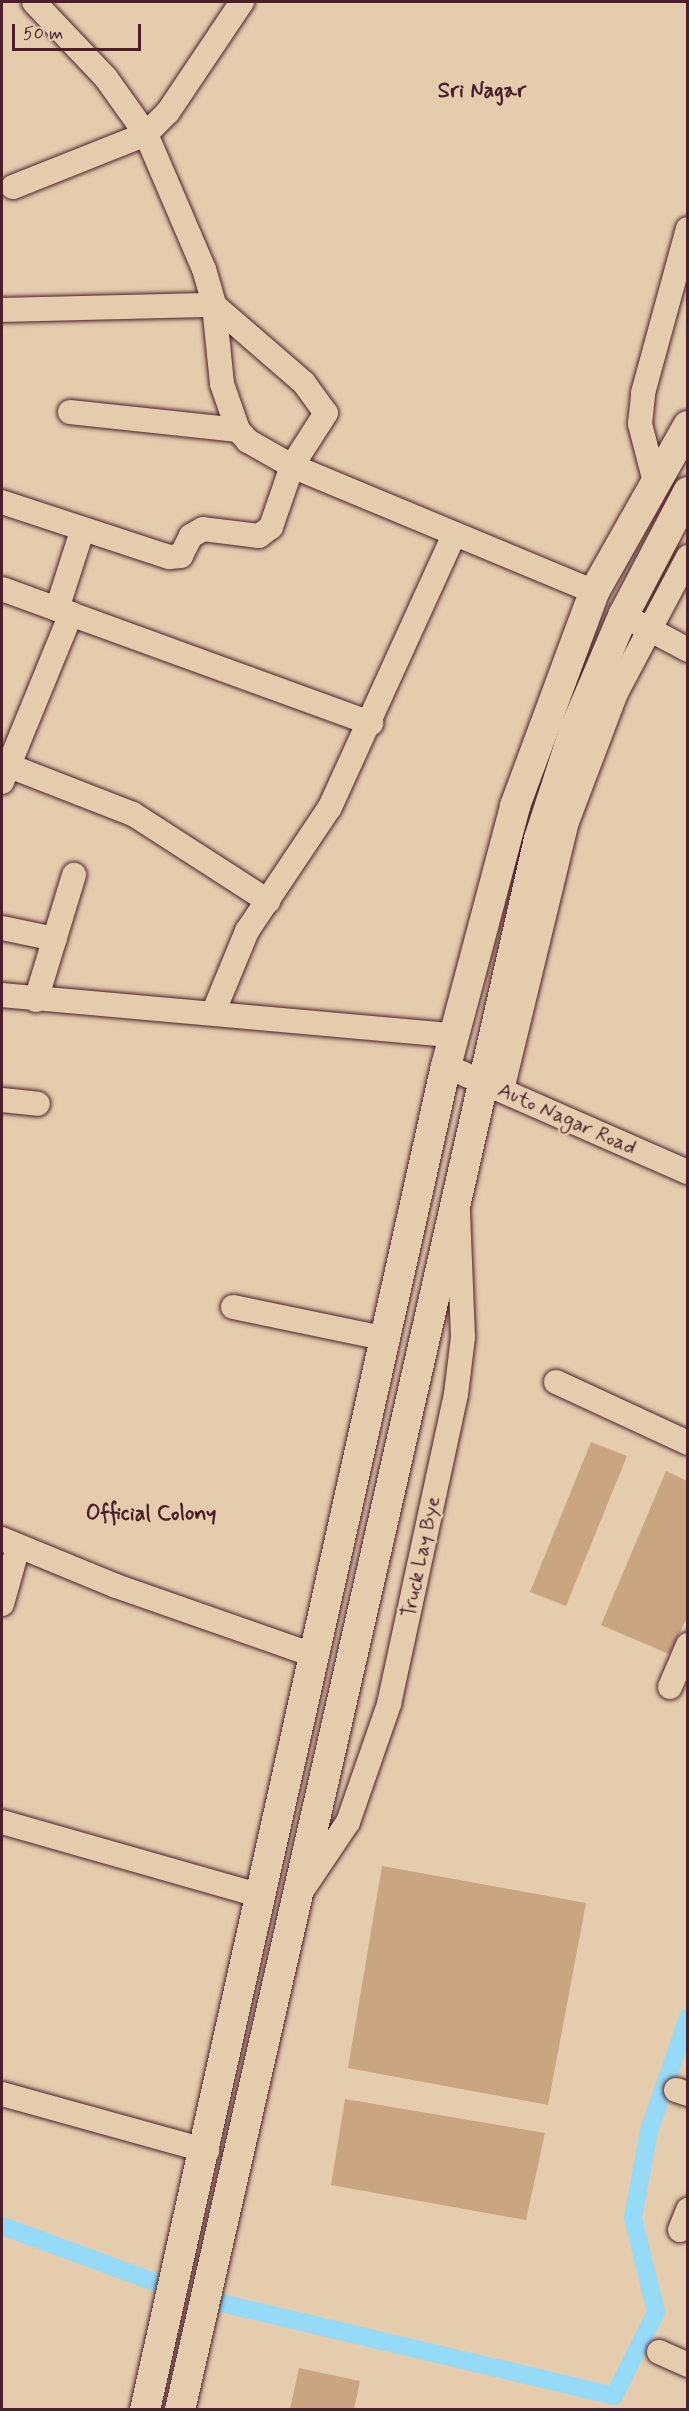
<!DOCTYPE html>
<style>
body{margin:0}
#map{position:relative;width:689px;height:2411px;overflow:hidden;background:#e5ccad;font-family:Mynerve,sans-serif}
div>[style]{position:absolute}
[style*='--x']{left:calc(var(--x)*1px);top:calc(var(--y)*1px);width:calc(var(--w)*1px);rotate:calc(var(--a)*1deg)}
.canal>*{height:18px;margin:-9px;padding:0 9px;transform-origin:9px;border-radius:9px;background:#95daf7}
.building>*{inset:0;background:#caa582}
.roads{filter:drop-shadow(0 0 2px #4a1f2b) drop-shadow(0 0 2px #4a1f2b)}
.minor>*{height:24px;margin:-12px;padding:0 12px;transform-origin:12px;border-radius:12px;background:#e5ccad}
.major>*{height:30px;margin:-15px;padding:0 15px;transform-origin:15px;border-radius:15px;background:#e5ccad}
span{translate:-50% -50%;white-space:nowrap;text-align:center;line-height:1.15;-webkit-text-stroke:5px #e5ccad;paint-order:stroke}
.street-label{font-size:21px;color:#4a1f2b}
.neighbourhood-label{font-size:22px;color:#4a1f2b;font-weight:700}
.frame{position:absolute;inset:0;border:3px solid #4a1f2b;pointer-events:none}
.scale{position:absolute;left:12px;top:24px;width:129px;height:27px;box-sizing:border-box;border:3px solid #4a1f2b;border-top:0;padding-left:8px;font-size:18px;line-height:21px;white-space:nowrap;color:#4a1f2b;-webkit-text-stroke:4px #e5ccad;paint-order:stroke}
</style>
<div id="map">
<div class="canal">
<div style="--x:2;--y:2226;--w:165;--a:20.2"></div>
<div style="--x:221;--y:2303;--w:404;--a:13.3"></div>
<div style="--x:614;--y:2396;--w:94;--a:-63.4"></div>
<div style="--x:656;--y:2312;--w:97;--a:-103.7"></div>
<div style="--x:633;--y:2218;--w:88;--a:-79.6"></div>
<div style="--x:649;--y:2131;--w:120;--a:-71"></div>
</div>
<div class="building">
<div style="clip-path:polygon(591px 1442px,627px 1456px,566px 1606px,530px 1592px)"></div>
<div style="clip-path:polygon(666px 1471px,687px 1481px,687px 1618px,669px 1654px,601px 1625px)"></div>
<div style="clip-path:polygon(382px 1866px,586px 1903px,548px 2105px,348px 2068px)"></div>
<div style="clip-path:polygon(345px 2099px,545px 2133px,526px 2220px,331px 2185px)"></div>
<div style="clip-path:polygon(299px 2368px,360px 2381px,354px 2409px,290px 2409px)"></div>
</div>
<div class="roads">
<div class="minor">
<div style="--x:34;--y:2;--w:105;--a:46.5"></div>
<div style="--x:106;--y:78;--w:69;--a:54.5"></div>
<div style="--x:146;--y:134;--w:147;--a:66.8"></div>
<div style="--x:204;--y:269;--w:37;--a:74"></div>
<div style="--x:214;--y:305;--w:79;--a:84.2"></div>
<div style="--x:222;--y:384;--w:49;--a:70.8"></div>
<div style="--x:238;--y:430;--w:15;--a:48"></div>
<div style="--x:248;--y:441;--w:51;--a:29.6"></div>
<div style="--x:292;--y:466;--w:327;--a:22.6"></div>
<div style="--x:13;--y:187;--w:143;--a:-21.7"></div>
<div style="--x:146;--y:134;--w:31;--a:-45"></div>
<div style="--x:168;--y:112;--w:133;--a:-56.1"></div>
<div style="--x:2;--y:310;--w:212;--a:-1.4"></div>
<div style="--x:214;--y:305;--w:119;--a:40.9"></div>
<div style="--x:304;--y:383;--w:37;--a:54"></div>
<div style="--x:326;--y:413;--w:63;--a:122.7"></div>
<div style="--x:292;--y:466;--w:65;--a:109"></div>
<div style="--x:271;--y:527;--w:15;--a:143"></div>
<div style="--x:259;--y:536;--w:56;--a:-172.9"></div>
<div style="--x:203;--y:529;--w:14;--a:150"></div>
<div style="--x:191;--y:536;--w:22;--a:117"></div>
<div style="--x:181;--y:556;--w:12;--a:175"></div>
<div style="--x:169;--y:557;--w:176;--a:-161.8"></div>
<div style="--x:70;--y:412;--w:169;--a:6.1"></div>
<div style="--x:655;--y:482;--w:60;--a:-104.5"></div>
<div style="--x:640;--y:424;--w:31;--a:-84"></div>
<div style="--x:643;--y:393;--w:170;--a:-74.7"></div>
<div style="--x:2;--y:589;--w:393;--a:20"></div>
<div style="--x:57;--y:609;--w:82;--a:-72.2"></div>
<div style="--x:634;--y:621;--w:61;--a:28.2"></div>
<div style="--x:7;--y:765;--w:135;--a:21.3"></div>
<div style="--x:133;--y:814;--w:161;--a:32.8"></div>
<div style="--x:2;--y:782;--w:182;--a:-67.7"></div>
<div style="--x:2;--y:928;--w:54;--a:11.7"></div>
<div style="--x:2;--y:995;--w:454;--a:5.1"></div>
<div style="--x:36;--y:1000;--w:131;--a:-73.1"></div>
<div style="--x:214;--y:1011;--w:87;--a:-67.6"></div>
<div style="--x:247;--y:931;--w:149;--a:-56.2"></div>
<div style="--x:330;--y:807;--w:299;--a:-65.5"></div>
<div style="--x:446;--y:1066;--w:264;--a:23.7"></div>
<div style="--x:502;--y:1090;--w:276;--a:-76.4"></div>
<div style="--x:567;--y:822;--w:138;--a:-69.2"></div>
<div style="--x:616;--y:693;--w:154;--a:-62.1"></div>
<div style="--x:2;--y:1100;--w:36;--a:6"></div>
<div style="--x:233;--y:1307;--w:158;--a:11.7"></div>
<div style="--x:556;--y:1382;--w:145;--a:24.8"></div>
<div style="--x:2;--y:1539;--w:123;--a:22.4"></div>
<div style="--x:116;--y:1586;--w:212;--a:19.3"></div>
<div style="--x:2;--y:1604;--w:59;--a:-74.3"></div>
<div style="--x:670;--y:1687;--w:46;--a:-66.8"></div>
<div style="--x:2;--y:1822;--w:270;--a:15.9"></div>
<div style="--x:303;--y:1889;--w:81;--a:-56.1"></div>
<div style="--x:348;--y:1822;--w:125;--a:-70.8"></div>
<div style="--x:389;--y:1704;--w:317;--a:-77.8"></div>
<div style="--x:456;--y:1394;--w:57;--a:-83"></div>
<div style="--x:463;--y:1337;--w:126;--a:-92.3"></div>
<div style="--x:676;--y:2090;--w:13;--a:18"></div>
<div style="--x:2;--y:2094;--w:213;--a:15.5"></div>
<div style="--x:680;--y:2230;--w:22;--a:-68"></div>
<div style="--x:659;--y:2352;--w:32;--a:24"></div>
</div>
<div class="major">
<div style="--x:145;--y:2410;--w:1377;--a:-77.38"></div>
<div style="--x:446;--y:1066;--w:269;--a:-75.1"></div>
<div style="--x:515;--y:806;--w:228;--a:-69.7"></div>
<div style="--x:594;--y:592;--w:191;--a:-60.5"></div>
<div style="--x:180;--y:2410;--w:1611;--a:-77.13"></div>
<div style="--x:539;--y:839;--w:114;--a:-72"></div>
<div style="--x:574;--y:731;--w:127;--a:-66.9"></div>
<div style="--x:624;--y:614;--w:138;--a:-62.3"></div>
</div>
</div>
<div class="street-label">
<span style="left:567px;top:1119px;rotate:24deg">Auto Nagar Road</span>
<span style="left:421px;top:1557px;rotate:-78deg">Truck Lay Bye</span>
</div>
<div class="neighbourhood-label">
<span style="left:482px;top:92px">Sri Nagar</span>
<span style="left:151px;top:1515px">Official Colony</span>
</div>
<div class="frame"></div>
<div class="scale">50 m</div>
</div>
